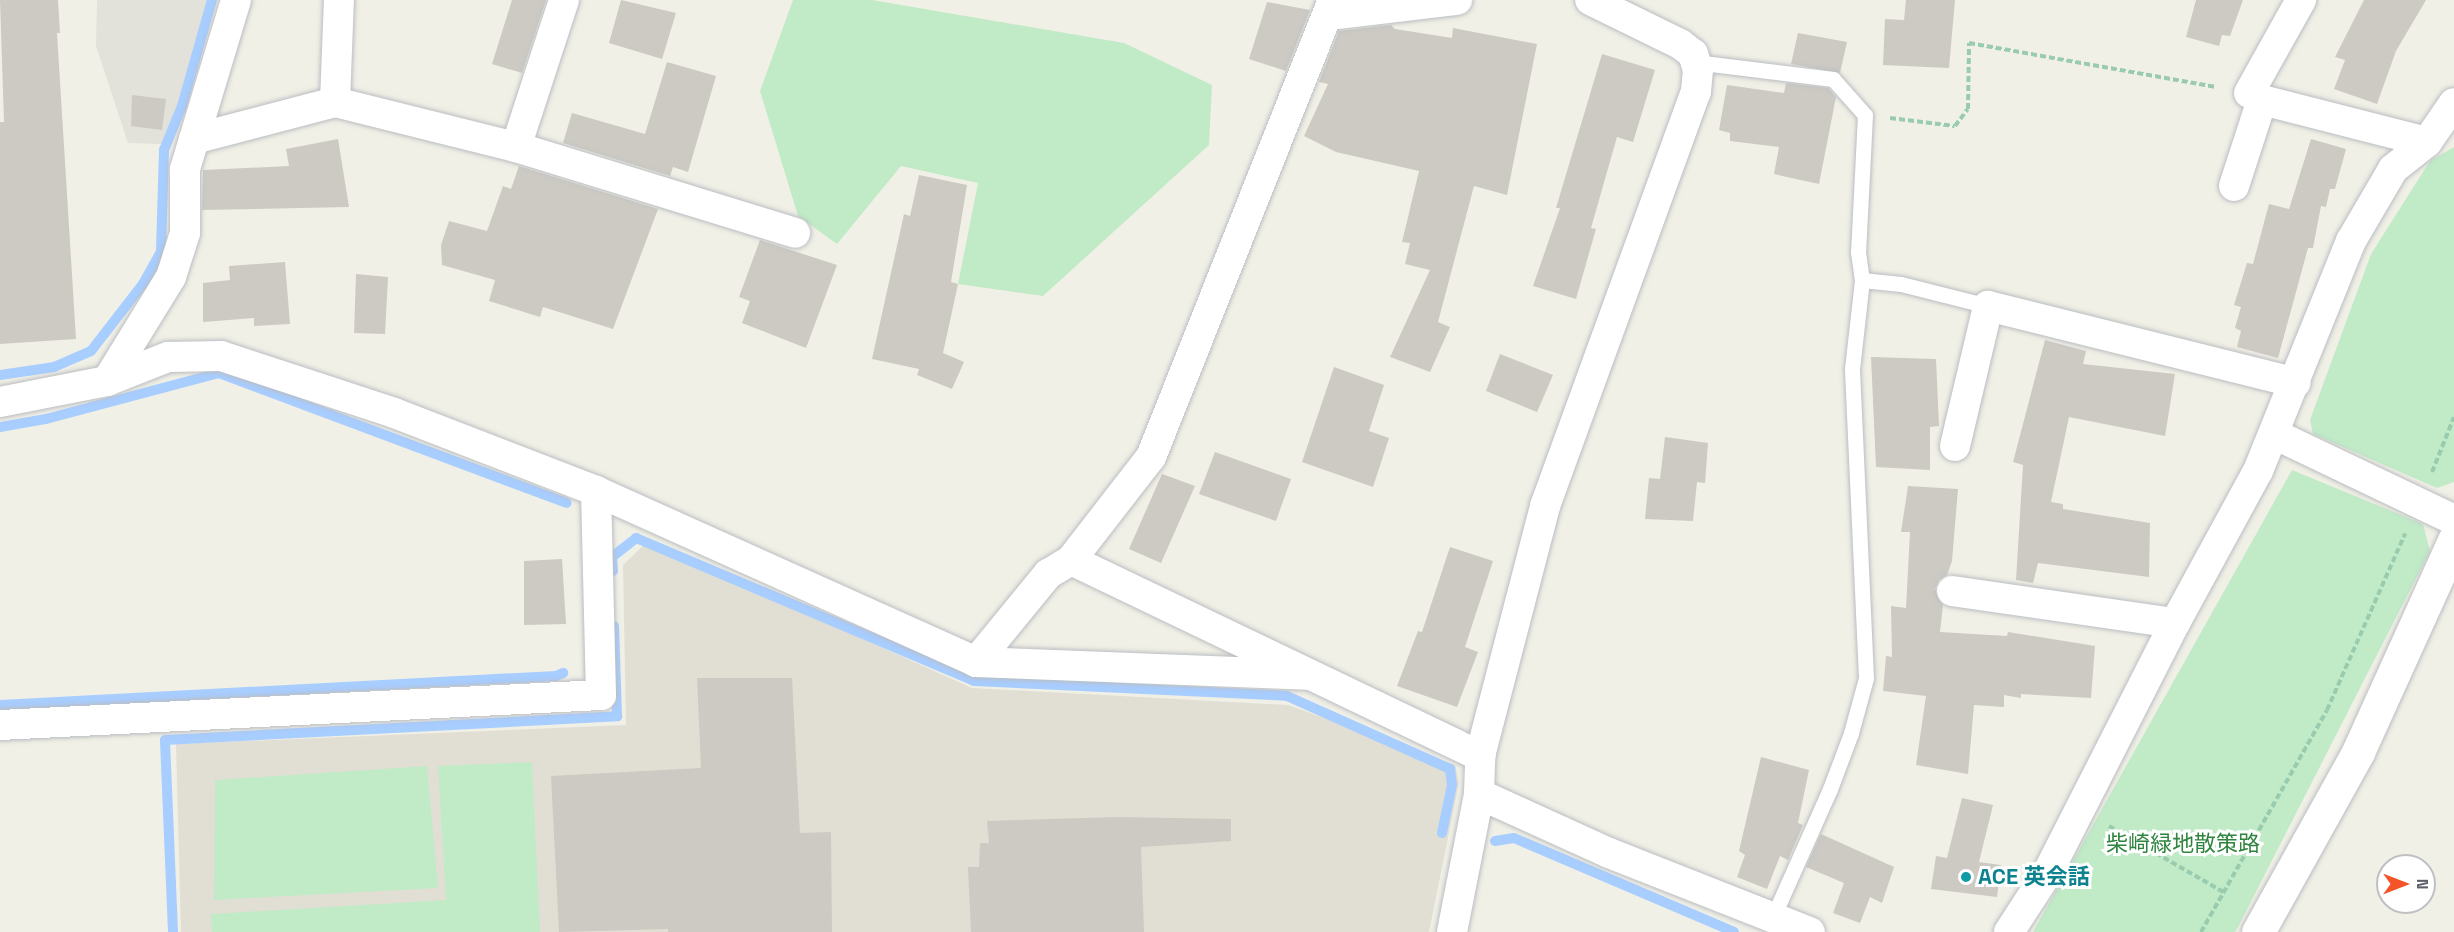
<!DOCTYPE html>
<meta charset="utf-8">
<style>
body{margin:0}
#map{position:relative;width:2454px;height:932px;overflow:hidden;background:#f1f0e6;font-family:"Space Grotesk","Noto Sans JP",sans-serif}
div>[style]{position:absolute}
[style*='--x']{left:calc(var(--x)*1px);top:calc(var(--y)*1px);width:calc(var(--w)*1px);rotate:calc(var(--a)*1deg)}
.industrial>*{inset:0;background:#e2e1da}
.education>*{inset:0;background:#e1dfd4}
.green>*{inset:0;background:#c1eac7}
.stream>*{height:10px;margin:-5px;padding:0 5px;transform-origin:5px;border-radius:5px;background:#a8cdff}
.building>*{inset:0;background:#cccac3}
.path>*{height:4px;margin-top:-2px;transform-origin:0;background:repeating-linear-gradient(90deg,#99cbae 0 6px,transparent 0 9px)}
.roads{filter:drop-shadow(0 0 2px #babdc2) drop-shadow(0 0 2px #babdc2)}
.service>*{height:15px;margin:-7.5px;padding:0 7.5px;transform-origin:7.5px;border-radius:7.5px;background:#fff}
.minor>*{height:30px;margin:-15px;padding:0 15px;transform-origin:15px;border-radius:15px;background:#fff}
.tertiary>*{height:33px;margin:-16.5px;padding:0 16.5px;transform-origin:16.5px;border-radius:16.5px;background:#fff}
.dots>*{width:16px;height:16px;translate:-50% -50%;box-sizing:border-box;border:3px solid #fff;border-radius:50%}
span{translate:-50% -50%;white-space:nowrap;text-align:center;line-height:1.15;-webkit-text-stroke:6px #fff;paint-order:stroke}
.park-label{font-size:22px;color:#2f853f}
.culture-label{font-size:22px;color:#0d838f;font-weight:700}
.left{translate:0 -50%;text-align:left}
.north{position:absolute;left:2376px;top:854px;width:60px;height:60px;box-sizing:border-box;background:#fff;border:2px solid #bec0c2;border-radius:50%;rotate:90deg;font-size:16px;font-weight:700;line-height:24px;text-align:center;color:#5d6167}
.north::after{content:'';display:block;margin:auto;width:21px;height:27px;background:#f55428;clip-path:polygon(50% 0,100% 100%,50% 72%,0 100%)}
</style>
<div id="map">
<div class="industrial">
<div style="clip-path:polygon(97px 0,208px 0,181px 101px,161px 144px,128px 143px,96px 46px)"></div>
</div>
<div class="education">
<div style="clip-path:polygon(647px 542px,972px 688px,1288px 705px,1455px 765px,1459px 783px,1429px 932px,181px 932px,176px 744px,626px 725px,623px 565px)"></div>
</div>
<div class="green">
<div style="clip-path:polygon(793px 0,872px 0,1124px 43px,1212px 85px,1209px 145px,1043px 296px,958px 284px,978px 183px,901px 166px,837px 244px,798px 216px,760px 91px)"></div>
<div style="clip-path:polygon(2454px 147px,2454px 482px,2437px 488px,2313px 434px,2310px 420px,2371px 254px,2430px 161px)"></div>
<div style="clip-path:polygon(2292px 470px,2423px 524px,2430px 551px,2238px 927px,2235px 932px,2033px 932px)"></div>
<div style="clip-path:polygon(532px 762px,540px 932px,212px 932px,211px 914px,446px 900px,438px 766px)"></div>
<div style="clip-path:polygon(427px 766px,438px 888px,214px 900px,215px 780px)"></div>
</div>
<div class="stream">
<div style="--x:0;--y:375;--w:55;--a:-8.4"></div>
<div style="--x:54;--y:367;--w:40;--a:-23.4"></div>
<div style="--x:91;--y:351;--w:85;--a:-52.2"></div>
<div style="--x:143;--y:284;--w:38;--a:-61"></div>
<div style="--x:161;--y:251;--w:101;--a:-88.3"></div>
<div style="--x:164;--y:150;--w:48;--a:-67.8"></div>
<div style="--x:182;--y:106;--w:110;--a:-74.2"></div>
<div style="--x:0;--y:427;--w:47;--a:-9.9"></div>
<div style="--x:46;--y:419;--w:179;--a:-14.9"></div>
<div style="--x:219;--y:373;--w:371;--a:20.5"></div>
<div style="--x:613;--y:571;--w:14;--a:-94"></div>
<div style="--x:612;--y:557;--w:31;--a:-38"></div>
<div style="--x:636;--y:538;--w:367;--a:22.9"></div>
<div style="--x:974;--y:681;--w:313;--a:2.7"></div>
<div style="--x:1287;--y:696;--w:179;--a:24.1"></div>
<div style="--x:1450;--y:769;--w:16;--a:83"></div>
<div style="--x:1452;--y:785;--w:49;--a:101.8"></div>
<div style="--x:0;--y:705;--w:557;--a:-2.99"></div>
<div style="--x:556;--y:676;--w:8;--a:-23"></div>
<div style="--x:1495;--y:841;--w:19;--a:-9"></div>
<div style="--x:1514;--y:838;--w:239;--a:23.1"></div>
<div style="--x:173;--y:932;--w:192;--a:-92.4"></div>
<div style="--x:165;--y:740;--w:453;--a:-3"></div>
<div style="--x:617;--y:716;--w:90;--a:-91.9"></div>
</div>
<div class="building">
<div style="clip-path:polygon(0 0,58px 0,60px 33px,57px 33px,76px 339px,0 344px,0 122px,4px 122px)"></div>
<div style="clip-path:polygon(512px 0,546px 0,522px 73px,492px 64px)"></div>
<div style="clip-path:polygon(621px 0,676px 13px,662px 59px,609px 43px)"></div>
<div style="clip-path:polygon(1906px 0,1955px 0,1949px 68px,1883px 65px,1885px 19px,1904px 20px)"></div>
<div style="clip-path:polygon(2196px 0,2243px 0,2230px 36px,2222px 35px,2219px 46px,2186px 37px)"></div>
<div style="clip-path:polygon(2364px 0,2426px 0,2396px 51px,2377px 104px,2334px 89px,2345px 60px,2335px 57px)"></div>
<div style="clip-path:polygon(1267px 2px,1310px 10px,1286px 71px,1249px 59px)"></div>
<div style="clip-path:polygon(1391px 25px,1395px 29px,1452px 38px,1453px 28px,1537px 44px,1507px 195px,1474px 186px,1438px 322px,1450px 327px,1430px 372px,1390px 357px,1430px 270px,1405px 264px,1410px 243px,1402px 242px,1419px 171px,1336px 152px,1304px 136px,1328px 84px,1319px 82px,1339px 31px)"></div>
<div style="clip-path:polygon(1798px 33px,1847px 42px,1840px 73px,1791px 64px)"></div>
<div style="clip-path:polygon(1602px 54px,1655px 70px,1633px 142px,1617px 137px,1591px 228px,1596px 229px,1576px 299px,1533px 286px,1560px 208px,1556px 208px)"></div>
<div style="clip-path:polygon(667px 62px,716px 76px,688px 172px,673px 167px,670px 176px,563px 143px,572px 113px,645px 134px)"></div>
<div style="clip-path:polygon(1786px 83px,1828px 88px,1836px 97px,1819px 184px,1774px 174px,1779px 147px,1730px 141px,1730px 133px,1719px 130px,1727px 85px,1784px 93px)"></div>
<div style="clip-path:polygon(132px 95px,166px 99px,162px 130px,131px 126px)"></div>
<div style="clip-path:polygon(338px 139px,349px 207px,202px 210px,203px 170px,289px 166px,286px 149px)"></div>
<div style="clip-path:polygon(2311px 139px,2346px 149px,2335px 189px,2330px 189px,2326px 207px,2321px 206px,2313px 248px,2308px 248px,2278px 358px,2237px 347px,2241px 331px,2235px 328px,2241px 307px,2234px 305px,2247px 263px,2253px 264px,2269px 204px,2289px 209px)"></div>
<div style="clip-path:polygon(519px 166px,658px 209px,613px 329px,543px 307px,540px 317px,489px 301px,495px 280px,442px 265px,441px 245px,449px 221px,487px 231px,503px 186px,511px 189px)"></div>
<div style="clip-path:polygon(919px 175px,967px 185px,951px 282px,958px 284px,943px 353px,964px 362px,952px 389px,917px 375px,919px 369px,872px 359px,904px 214px,910px 216px)"></div>
<div style="clip-path:polygon(760px 240px,837px 265px,806px 348px,742px 323px,750px 301px,739px 297px)"></div>
<div style="clip-path:polygon(285px 262px,290px 324px,254px 326px,254px 318px,203px 322px,203px 283px,230px 280px,229px 266px)"></div>
<div style="clip-path:polygon(356px 274px,388px 277px,385px 334px,354px 333px)"></div>
<div style="clip-path:polygon(2045px 340px,2086px 351px,2083px 364px,2175px 374px,2165px 436px,2069px 417px,2051px 502px,2063px 504px,2063px 509px,2150px 523px,2149px 577px,2038px 563px,2033px 583px,2016px 580px,2023px 465px,2013px 462px)"></div>
<div style="clip-path:polygon(1500px 354px,1553px 375px,1537px 412px,1486px 391px)"></div>
<div style="clip-path:polygon(1871px 357px,1936px 359px,1939px 426px,1930px 427px,1930px 470px,1876px 467px)"></div>
<div style="clip-path:polygon(1334px 367px,1384px 385px,1369px 431px,1389px 438px,1373px 487px,1302px 462px)"></div>
<div style="clip-path:polygon(1665px 437px,1708px 443px,1705px 483px,1697px 482px,1693px 521px,1645px 519px,1649px 478px,1660px 479px)"></div>
<div style="clip-path:polygon(1215px 452px,1291px 479px,1276px 521px,1199px 494px)"></div>
<div style="clip-path:polygon(1162px 474px,1195px 486px,1161px 563px,1129px 549px)"></div>
<div style="clip-path:polygon(1908px 486px,1958px 489px,1952px 561px,1947px 575px,1939px 580px,1935px 589px,1943px 605px,1940px 632px,2007px 636px,2008px 632px,2095px 646px,2091px 698px,2021px 694px,2021px 698px,2004px 695px,2004px 707px,1974px 705px,1968px 774px,1916px 765px,1926px 696px,1883px 691px,1886px 656px,1892px 657px,1891px 606px,1906px 608px,1910px 532px,1901px 532px)"></div>
<div style="clip-path:polygon(1450px 547px,1493px 561px,1465px 647px,1478px 652px,1457px 707px,1397px 686px,1418px 631px,1422px 632px)"></div>
<div style="clip-path:polygon(562px 559px,566px 624px,524px 625px,524px 561px)"></div>
<div style="clip-path:polygon(697px 678px,792px 678px,800px 833px,831px 832px,832px 932px,668px 932px,668px 929px,559px 932px,551px 776px,701px 768px)"></div>
<div style="clip-path:polygon(1761px 757px,1809px 770px,1798px 823px,1803px 825px,1788px 860px,1780px 856px,1767px 889px,1737px 877px,1745px 855px,1739px 851px)"></div>
<div style="clip-path:polygon(1962px 798px,1993px 805px,1979px 862px,2001px 865px,1997px 897px,1931px 889px,1936px 856px,1947px 858px)"></div>
<div style="clip-path:polygon(1118px 817px,1231px 819px,1231px 841px,1141px 847px,1144px 932px,971px 932px,968px 867px,979px 867px,980px 843px,989px 843px,987px 821px)"></div>
<div style="clip-path:polygon(1821px 834px,1894px 867px,1882px 903px,1870px 897px,1860px 923px,1833px 913px,1844px 883px,1806px 867px)"></div>
</div>
<div class="path">
<div style="--x:1890;--y:118;--w:65;--a:7"></div>
<div style="--x:1955;--y:126;--w:21;--a:-53"></div>
<div style="--x:1968;--y:109;--w:66;--a:-89.1"></div>
<div style="--x:1969;--y:43;--w:251;--a:10.1"></div>
<div style="--x:2432;--y:472;--w:59;--a:-68.2"></div>
<div style="--x:2109;--y:826;--w:134;--a:30"></div>
<div style="--x:2201;--y:932;--w:255;--a:-60.4"></div>
<div style="--x:2327;--y:710;--w:193;--a:-66.1"></div>
</div>
<div class="roads">
<div class="service">
<div style="--x:1695;--y:62;--w:139;--a:7"></div>
<div style="--x:1833;--y:79;--w:48;--a:48.4"></div>
<div style="--x:1865;--y:115;--w:137;--a:92.9"></div>
<div style="--x:1858;--y:252;--w:28;--a:82"></div>
<div style="--x:1862;--y:280;--w:39;--a:6"></div>
<div style="--x:1901;--y:284;--w:90;--a:14.2"></div>
<div style="--x:1773;--y:917;--w:140;--a:-66"></div>
<div style="--x:1830;--y:789;--w:60;--a:-69.4"></div>
<div style="--x:1851;--y:733;--w:57;--a:-74.7"></div>
<div style="--x:1866;--y:678;--w:309;--a:-92.6"></div>
<div style="--x:1852;--y:369;--w:90;--a:-83.6"></div>
</div>
<div class="minor">
<div style="--x:1329;--y:15;--w:129;--a:-6.7"></div>
<div style="--x:2249;--y:93;--w:107;--a:-60.8"></div>
<div style="--x:335;--y:102;--w:187;--a:14"></div>
<div style="--x:516;--y:147;--w:292;--a:17.1"></div>
<div style="--x:194;--y:139;--w:146;--a:-14.7"></div>
<div style="--x:335;--y:102;--w:102;--a:-87.8"></div>
<div style="--x:516;--y:147;--w:155;--a:-71.9"></div>
<div style="--x:2234;--y:186;--w:90;--a:-72"></div>
<div style="--x:2262;--y:100;--w:170;--a:14.3"></div>
<div style="--x:107;--y:381;--w:122;--a:-58.4"></div>
<div style="--x:171;--y:277;--w:46;--a:-72.3"></div>
<div style="--x:185;--y:233;--w:64;--a:-90"></div>
<div style="--x:185;--y:169;--w:177;--a:-73.2"></div>
<div style="--x:0;--y:402;--w:109;--a:-11.1"></div>
<div style="--x:107;--y:381;--w:66;--a:-21.5"></div>
<div style="--x:168;--y:357;--w:53;--a:-1.1"></div>
<div style="--x:221;--y:356;--w:182;--a:18.2"></div>
<div style="--x:394;--y:413;--w:217;--a:21.1"></div>
<div style="--x:596;--y:491;--w:417;--a:24.2"></div>
<div style="--x:976;--y:662;--w:332;--a:2.2"></div>
<div style="--x:2274;--y:434;--w:199;--a:25.5"></div>
<div style="--x:1955;--y:446;--w:144;--a:-76.7"></div>
<div style="--x:1988;--y:306;--w:317;--a:14"></div>
<div style="--x:1071;--y:560;--w:454;--a:25.6"></div>
<div style="--x:1952;--y:591;--w:225;--a:8.2"></div>
<div style="--x:976;--y:662;--w:114;--a:-50.7"></div>
<div style="--x:1048;--y:574;--w:27;--a:-31"></div>
<div style="--x:1071;--y:560;--w:130;--a:-52.2"></div>
<div style="--x:1151;--y:457;--w:492;--a:-68.3"></div>
<div style="--x:0;--y:725;--w:602;--a:-2.86"></div>
<div style="--x:601;--y:695;--w:204;--a:-91.4"></div>
<div style="--x:1479;--y:794;--w:143;--a:24.4"></div>
<div style="--x:1609;--y:853;--w:216;--a:21.5"></div>
<div style="--x:1452;--y:932;--w:141;--a:-78.9"></div>
<div style="--x:1479;--y:794;--w:38;--a:-88"></div>
<div style="--x:1480;--y:756;--w:258;--a:-75.4"></div>
<div style="--x:1545;--y:506;--w:441;--a:-70"></div>
<div style="--x:1696;--y:92;--w:22;--a:-85"></div>
<div style="--x:1698;--y:70;--w:17;--a:-107"></div>
<div style="--x:1693;--y:54;--w:16;--a:-142"></div>
<div style="--x:1680;--y:44;--w:100;--a:-153.9"></div>
<div style="--x:2009;--y:932;--w:72;--a:-57"></div>
<div style="--x:2048;--y:872;--w:280;--a:-63"></div>
<div style="--x:2175;--y:623;--w:173;--a:-61.4"></div>
<div style="--x:2258;--y:471;--w:248;--a:-68"></div>
<div style="--x:2351;--y:241;--w:83;--a:-59.7"></div>
<div style="--x:2393;--y:169;--w:43;--a:-38.5"></div>
<div style="--x:2427;--y:142;--w:47;--a:-55.3"></div>
</div>
<div class="tertiary">
<div style="--x:2258;--y:932;--w:206;--a:-60.9"></div>
<div style="--x:2358;--y:752;--w:233;--a:-65.6"></div>
</div>
</div>
<div class="dots">
<div style="left:1966px;top:877px;background:#0f9aa8"></div>
</div>
<div class="park-label">
<span style="left:2183px;top:844px">柴崎緑地散策路</span>
</div>
<div class="culture-label">
<span class="left" style="left:1978px;top:877px">ACE 英会話</span>
</div>
<div class="north">N</div>
</div>
